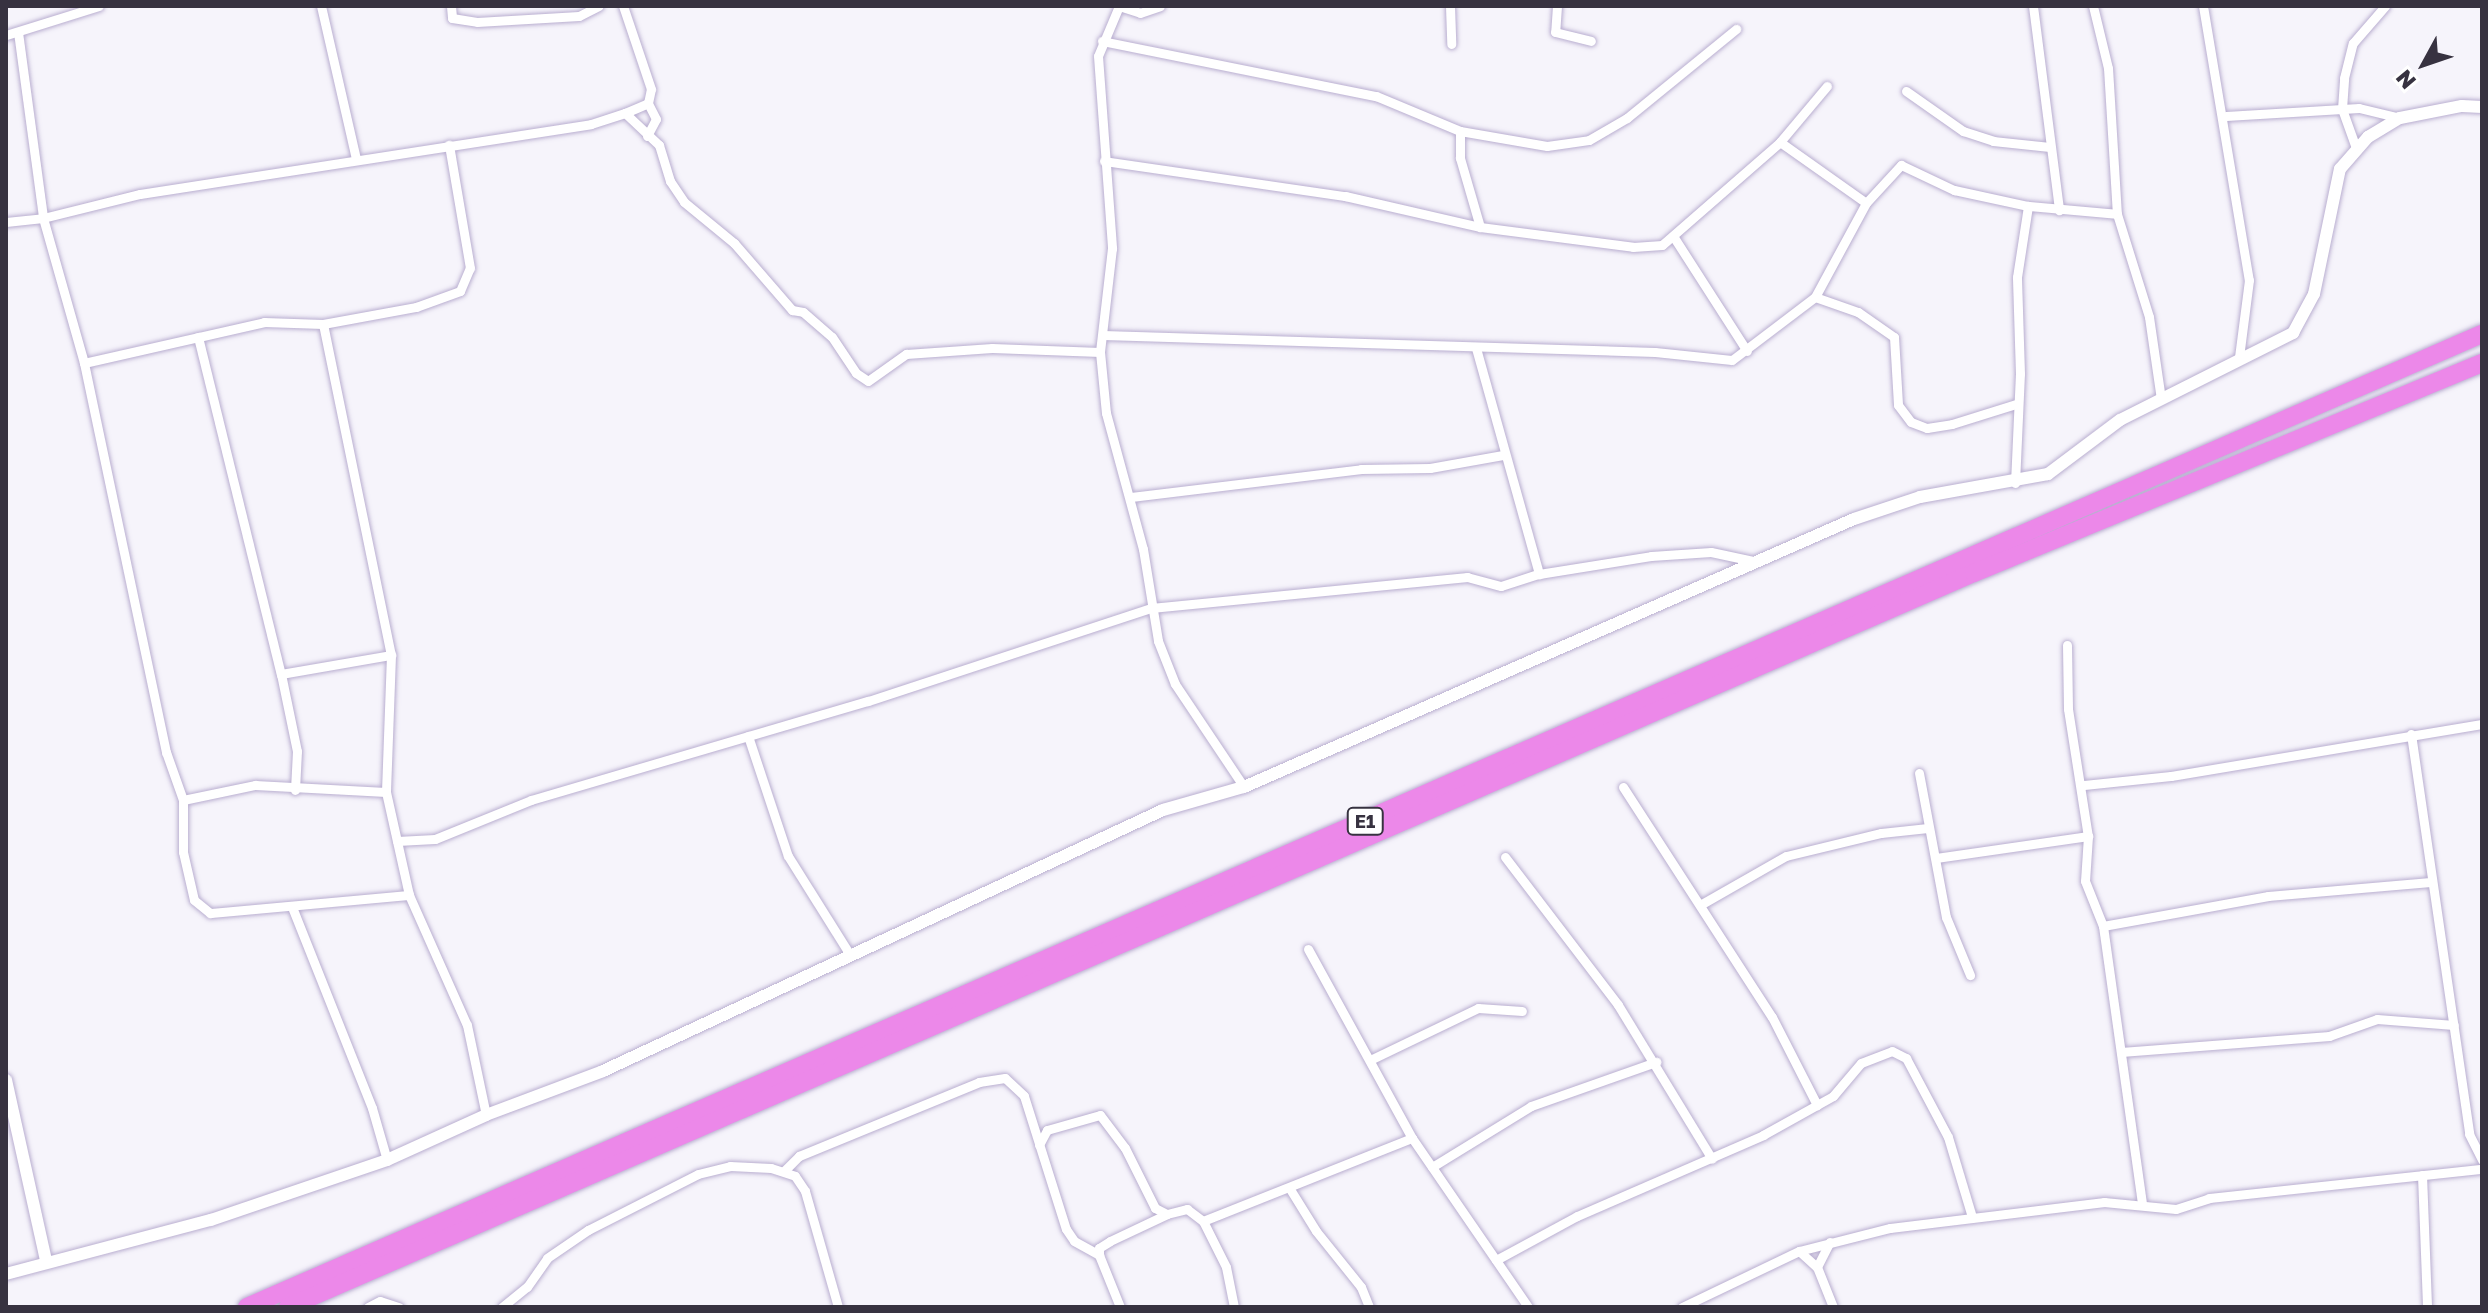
<!DOCTYPE html>
<style>
body{margin:0}
#map{position:relative;width:2488px;height:1313px;overflow:hidden;background:#f6f4fb;font-family:"Golos Text",sans-serif}
div>[style]{position:absolute}
[style*='--x']{left:calc(var(--x)*1px);top:calc(var(--y)*1px);width:calc(var(--w)*1px);rotate:calc(var(--a)*1deg)}
.roads{filter:drop-shadow(0 0 2px #b9aed0) drop-shadow(0 0 2px #b9aed0)}
.minor>*{height:9px;margin:-4.5px;padding:0 4.5px;transform-origin:4.5px;border-radius:4.5px;background:#fff}
.tertiary>*{height:12px;margin:-6px;padding:0 6px;transform-origin:6px;border-radius:6px;background:#fff}
.motorway>*{height:18px;margin:-9px;padding:0 9px;transform-origin:9px;border-radius:9px;background:#ec88e9}
span{translate:-50% -50%;white-space:nowrap;text-align:center;line-height:1.15;-webkit-text-stroke:7px #fff;paint-order:stroke}
.shield-label span{padding:2px 6px;background:#fff;border:2px solid;border-radius:6px;-webkit-text-stroke-width:0}
.shield-label{font-size:18px;color:#373240;font-weight:700}
.frame{position:absolute;inset:0;border:8px solid #373240;pointer-events:none}
.north{position:absolute;left:2384px;top:24px;width:80px;height:80px;-webkit-text-stroke:6px #fff;paint-order:stroke;rotate:230deg;font-size:22px;font-weight:700;line-height:32px;text-align:center;color:#373240}
.north::after{content:'';display:block;margin:auto;width:28px;height:36px;background:#373240;clip-path:polygon(50% 0,100% 100%,50% 72%,0 100%)}
</style>
<div id="map">
<div class="roads">
<div class="minor">
<div style="--x:321;--y:6;--w:157;--a:77.1"></div>
<div style="--x:451;--y:6;--w:12;--a:85"></div>
<div style="--x:452;--y:18;--w:25;--a:9"></div>
<div style="--x:477;--y:22;--w:102;--a:-3.4"></div>
<div style="--x:579;--y:16;--w:22;--a:-27"></div>
<div style="--x:1119;--y:6;--w:54;--a:112.8"></div>
<div style="--x:1098;--y:56;--w:193;--a:85.8"></div>
<div style="--x:1112;--y:248;--w:105;--a:96.6"></div>
<div style="--x:1100;--y:352;--w:61;--a:84.4"></div>
<div style="--x:1106;--y:413;--w:141;--a:74.8"></div>
<div style="--x:1143;--y:549;--w:93;--a:80.7"></div>
<div style="--x:1158;--y:641;--w:46;--a:68.4"></div>
<div style="--x:1175;--y:684;--w:124;--a:56.2"></div>
<div style="--x:1119;--y:6;--w:22;--a:18"></div>
<div style="--x:1140;--y:13;--w:21;--a:-19"></div>
<div style="--x:1450;--y:6;--w:38;--a:88"></div>
<div style="--x:1557;--y:6;--w:26;--a:94"></div>
<div style="--x:1555;--y:32;--w:37;--a:14"></div>
<div style="--x:2033;--y:6;--w:206;--a:82.7"></div>
<div style="--x:2093;--y:6;--w:64;--a:76.4"></div>
<div style="--x:2108;--y:68;--w:146;--a:86.5"></div>
<div style="--x:2117;--y:214;--w:108;--a:72.7"></div>
<div style="--x:2149;--y:317;--w:83;--a:81.7"></div>
<div style="--x:2203;--y:6;--w:278;--a:80.5"></div>
<div style="--x:2249;--y:280;--w:78;--a:97.4"></div>
<div style="--x:18;--y:32;--w:188;--a:82.3"></div>
<div style="--x:43;--y:218;--w:151;--a:74.2"></div>
<div style="--x:84;--y:363;--w:398;--a:78.1"></div>
<div style="--x:166;--y:752;--w:51;--a:70.5"></div>
<div style="--x:183;--y:800;--w:52;--a:90"></div>
<div style="--x:183;--y:852;--w:49;--a:77.1"></div>
<div style="--x:194;--y:900;--w:21;--a:39"></div>
<div style="--x:210;--y:913;--w:200;--a:-5.2"></div>
<div style="--x:6;--y:35;--w:97;--a:-17.3"></div>
<div style="--x:1102;--y:41;--w:279;--a:11.4"></div>
<div style="--x:1376;--y:96;--w:91;--a:22.6"></div>
<div style="--x:1460;--y:131;--w:88;--a:9.8"></div>
<div style="--x:1547;--y:146;--w:42;--a:-8.1"></div>
<div style="--x:1589;--y:140;--w:44;--a:-30.1"></div>
<div style="--x:1627;--y:118;--w:141;--a:-39.2"></div>
<div style="--x:1906;--y:91;--w:70;--a:35.1"></div>
<div style="--x:1963;--y:131;--w:32;--a:18"></div>
<div style="--x:1993;--y:141;--w:57;--a:6"></div>
<div style="--x:625;--y:113;--w:47;--a:43.3"></div>
<div style="--x:659;--y:145;--w:38;--a:73"></div>
<div style="--x:670;--y:181;--w:25;--a:56"></div>
<div style="--x:684;--y:202;--w:65;--a:39.4"></div>
<div style="--x:734;--y:243;--w:89;--a:49.1"></div>
<div style="--x:792;--y:310;--w:11;--a:10"></div>
<div style="--x:803;--y:312;--w:38;--a:41"></div>
<div style="--x:832;--y:337;--w:43;--a:56.3"></div>
<div style="--x:856;--y:373;--w:14;--a:34"></div>
<div style="--x:868;--y:381;--w:47;--a:-35.4"></div>
<div style="--x:906;--y:354;--w:86;--a:-4"></div>
<div style="--x:992;--y:348;--w:108;--a:2.1"></div>
<div style="--x:2226;--y:116;--w:133;--a:-3.4"></div>
<div style="--x:2359;--y:108;--w:42;--a:13.7"></div>
<div style="--x:1460;--y:131;--w:27;--a:90"></div>
<div style="--x:1460;--y:158;--w:72;--a:73.8"></div>
<div style="--x:647;--y:136;--w:19;--a:-62"></div>
<div style="--x:656;--y:119;--w:18;--a:-117"></div>
<div style="--x:1780;--y:142;--w:105;--a:35.3"></div>
<div style="--x:2356;--y:148;--w:41;--a:-109.7"></div>
<div style="--x:2342;--y:109;--w:31;--a:-86"></div>
<div style="--x:2344;--y:78;--w:36;--a:-76"></div>
<div style="--x:2353;--y:43;--w:49;--a:-49.1"></div>
<div style="--x:1104;--y:161;--w:244;--a:8.3"></div>
<div style="--x:1345;--y:196;--w:139;--a:12.9"></div>
<div style="--x:1480;--y:227;--w:154;--a:7.4"></div>
<div style="--x:1633;--y:247;--w:29;--a:-4"></div>
<div style="--x:1662;--y:245;--w:157;--a:-41.1"></div>
<div style="--x:1780;--y:142;--w:73;--a:-50"></div>
<div style="--x:6;--y:222;--w:37;--a:-6"></div>
<div style="--x:43;--y:218;--w:100;--a:-13.9"></div>
<div style="--x:140;--y:194;--w:456;--a:-8.8"></div>
<div style="--x:591;--y:124;--w:36;--a:-18"></div>
<div style="--x:625;--y:113;--w:25;--a:-23"></div>
<div style="--x:648;--y:103;--w:14;--a:-78"></div>
<div style="--x:651;--y:89;--w:88;--a:-108.6"></div>
<div style="--x:1675;--y:239;--w:133;--a:57.3"></div>
<div style="--x:1815;--y:297;--w:46;--a:19.2"></div>
<div style="--x:1858;--y:312;--w:44;--a:34.8"></div>
<div style="--x:1894;--y:337;--w:68;--a:86.6"></div>
<div style="--x:1898;--y:405;--w:21;--a:53"></div>
<div style="--x:1911;--y:422;--w:17;--a:21"></div>
<div style="--x:1927;--y:428;--w:25;--a:-9"></div>
<div style="--x:1952;--y:424;--w:67;--a:-17.4"></div>
<div style="--x:323;--y:324;--w:338;--a:78.4"></div>
<div style="--x:391;--y:655;--w:137;--a:92.1"></div>
<div style="--x:386;--y:792;--w:106;--a:77.4"></div>
<div style="--x:409;--y:895;--w:142;--a:66"></div>
<div style="--x:467;--y:1025;--w:92;--a:78.1"></div>
<div style="--x:1103;--y:335;--w:552;--a:1.76"></div>
<div style="--x:1655;--y:352;--w:77;--a:5.9"></div>
<div style="--x:1732;--y:360;--w:104;--a:-37.2"></div>
<div style="--x:1815;--y:297;--w:107;--a:-61.5"></div>
<div style="--x:1866;--y:203;--w:52;--a:-47.4"></div>
<div style="--x:1901;--y:165;--w:59;--a:25.3"></div>
<div style="--x:1954;--y:190;--w:76;--a:12.2"></div>
<div style="--x:2028;--y:206;--w:89;--a:5.1"></div>
<div style="--x:198;--y:337;--w:347;--a:76.2"></div>
<div style="--x:281;--y:674;--w:79;--a:78.3"></div>
<div style="--x:297;--y:751;--w:39;--a:93"></div>
<div style="--x:1476;--y:348;--w:235;--a:74.4"></div>
<div style="--x:84;--y:363;--w:185;--a:-12.8"></div>
<div style="--x:264;--y:322;--w:59;--a:1.9"></div>
<div style="--x:323;--y:324;--w:95;--a:-10.4"></div>
<div style="--x:416;--y:307;--w:47;--a:-20"></div>
<div style="--x:460;--y:291;--w:25;--a:-67"></div>
<div style="--x:470;--y:268;--w:125;--a:-99.7"></div>
<div style="--x:2015;--y:483;--w:109;--a:-87.4"></div>
<div style="--x:2020;--y:374;--w:97;--a:-91.8"></div>
<div style="--x:2017;--y:277;--w:72;--a:-81.2"></div>
<div style="--x:1131;--y:497;--w:232;--a:-6.9"></div>
<div style="--x:1361;--y:469;--w:69;--a:-0.8"></div>
<div style="--x:1430;--y:468;--w:74;--a:-10.1"></div>
<div style="--x:2067;--y:645;--w:64;--a:89.1"></div>
<div style="--x:2068;--y:709;--w:129;--a:81.1"></div>
<div style="--x:2088;--y:836;--w:45;--a:93.8"></div>
<div style="--x:2085;--y:881;--w:48;--a:68.2"></div>
<div style="--x:2103;--y:926;--w:279;--a:82"></div>
<div style="--x:281;--y:674;--w:112;--a:-9.8"></div>
<div style="--x:2411;--y:734;--w:404;--a:81.7"></div>
<div style="--x:2469;--y:1134;--w:29;--a:63"></div>
<div style="--x:748;--y:736;--w:126;--a:71.6"></div>
<div style="--x:788;--y:856;--w:117;--a:57.9"></div>
<div style="--x:1919;--y:773;--w:147;--a:79.4"></div>
<div style="--x:1946;--y:917;--w:63;--a:67.5"></div>
<div style="--x:2084;--y:785;--w:87;--a:-5.9"></div>
<div style="--x:2171;--y:776;--w:315;--a:-9.5"></div>
<div style="--x:1623;--y:787;--w:274;--a:57.1"></div>
<div style="--x:1772;--y:1017;--w:99;--a:62.9"></div>
<div style="--x:183;--y:800;--w:74;--a:-11.8"></div>
<div style="--x:255;--y:785;--w:131;--a:3.1"></div>
<div style="--x:397;--y:841;--w:38;--a:-3"></div>
<div style="--x:435;--y:839;--w:104;--a:-22.1"></div>
<div style="--x:531;--y:800;--w:351;--a:-16.4"></div>
<div style="--x:868;--y:701;--w:298;--a:-18.2"></div>
<div style="--x:1151;--y:608;--w:318;--a:-5.6"></div>
<div style="--x:1467;--y:577;--w:35;--a:15"></div>
<div style="--x:1501;--y:586;--w:40;--a:-18"></div>
<div style="--x:1539;--y:574;--w:113;--a:-9.1"></div>
<div style="--x:1651;--y:556;--w:60;--a:-3.8"></div>
<div style="--x:1711;--y:552;--w:43;--a:12.1"></div>
<div style="--x:1505;--y:857;--w:186;--a:52.6"></div>
<div style="--x:1618;--y:1005;--w:180;--a:58.6"></div>
<div style="--x:1936;--y:858;--w:154;--a:-8.2"></div>
<div style="--x:1700;--y:905;--w:99;--a:-29.7"></div>
<div style="--x:1786;--y:856;--w:98;--a:-13.6"></div>
<div style="--x:1881;--y:833;--w:47;--a:-6.1"></div>
<div style="--x:292;--y:907;--w:216;--a:68.3"></div>
<div style="--x:372;--y:1108;--w:54;--a:73.9"></div>
<div style="--x:2103;--y:926;--w:168;--a:-10.3"></div>
<div style="--x:2268;--y:896;--w:163;--a:-4.9"></div>
<div style="--x:1308;--y:949;--w:216;--a:61.2"></div>
<div style="--x:1412;--y:1138;--w:205;--a:55.5"></div>
<div style="--x:2121;--y:1052;--w:209;--a:-4.4"></div>
<div style="--x:2329;--y:1036;--w:51;--a:-19.5"></div>
<div style="--x:2377;--y:1019;--w:77;--a:4.5"></div>
<div style="--x:1370;--y:1060;--w:120;--a:-25.7"></div>
<div style="--x:1478;--y:1008;--w:44;--a:3.9"></div>
<div style="--x:1039;--y:1145;--w:17;--a:-62"></div>
<div style="--x:1047;--y:1130;--w:55;--a:-15.8"></div>
<div style="--x:1100;--y:1115;--w:41;--a:52.9"></div>
<div style="--x:1125;--y:1148;--w:67;--a:63.4"></div>
<div style="--x:1155;--y:1208;--w:13;--a:27"></div>
<div style="--x:1432;--y:1167;--w:116;--a:-31.6"></div>
<div style="--x:1531;--y:1106;--w:133;--a:-19.4"></div>
<div style="--x:785;--y:1170;--w:20;--a:-45"></div>
<div style="--x:799;--y:1156;--w:195;--a:-22.3"></div>
<div style="--x:979;--y:1082;--w:26;--a:-9"></div>
<div style="--x:1005;--y:1078;--w:26;--a:43"></div>
<div style="--x:1024;--y:1096;--w:139;--a:72.5"></div>
<div style="--x:1066;--y:1229;--w:14;--a:56"></div>
<div style="--x:1074;--y:1241;--w:29;--a:29"></div>
<div style="--x:1099;--y:1255;--w:56;--a:68"></div>
<div style="--x:2422;--y:1175;--w:132;--a:87.8"></div>
<div style="--x:1290;--y:1189;--w:49;--a:58.2"></div>
<div style="--x:1316;--y:1231;--w:72;--a:51.2"></div>
<div style="--x:1361;--y:1287;--w:22;--a:68"></div>
<div style="--x:1203;--y:1221;--w:51;--a:63.4"></div>
<div style="--x:1226;--y:1267;--w:41;--a:78.7"></div>
<div style="--x:1799;--y:1251;--w:24;--a:42"></div>
<div style="--x:1817;--y:1267;--w:43;--a:68.2"></div>
<div style="--x:1099;--y:1255;--w:7;--a:-90"></div>
<div style="--x:1099;--y:1248;--w:13;--a:-32"></div>
<div style="--x:1110;--y:1241;--w:63;--a:-25.3"></div>
<div style="--x:1167;--y:1214;--w:21;--a:-14"></div>
<div style="--x:1187;--y:1209;--w:20;--a:37"></div>
<div style="--x:1203;--y:1221;--w:225;--a:-21.7"></div>
<div style="--x:1496;--y:1260;--w:92;--a:-28.5"></div>
<div style="--x:1577;--y:1216;--w:203;--a:-23.5"></div>
<div style="--x:1763;--y:1135;--w:80;--a:-29.1"></div>
<div style="--x:1833;--y:1096;--w:43;--a:-49.7"></div>
<div style="--x:1861;--y:1063;--w:33;--a:-21"></div>
<div style="--x:1892;--y:1051;--w:16;--a:27"></div>
<div style="--x:1906;--y:1058;--w:89;--a:62"></div>
<div style="--x:1948;--y:1137;--w:84;--a:73.3"></div>
<div style="--x:1817;--y:1267;--w:28;--a:-63"></div>
<div style="--x:368;--y:1307;--w:13;--a:-27"></div>
<div style="--x:380;--y:1301;--w:20;--a:18"></div>
<div style="--x:502;--y:1307;--w:32;--a:-39"></div>
<div style="--x:527;--y:1287;--w:35;--a:-55"></div>
<div style="--x:547;--y:1258;--w:50;--a:-34.3"></div>
<div style="--x:588;--y:1230;--w:123;--a:-27"></div>
<div style="--x:698;--y:1174;--w:33;--a:-14"></div>
<div style="--x:730;--y:1166;--w:41;--a:2.8"></div>
<div style="--x:771;--y:1168;--w:25;--a:18"></div>
<div style="--x:795;--y:1176;--w:18;--a:56"></div>
<div style="--x:805;--y:1191;--w:121;--a:74.1"></div>
<div style="--x:1682;--y:1307;--w:130;--a:-25.6"></div>
<div style="--x:1799;--y:1251;--w:94;--a:-14.2"></div>
<div style="--x:1890;--y:1228;--w:216;--a:-6.9"></div>
<div style="--x:2104;--y:1202;--w:72;--a:5.6"></div>
<div style="--x:2176;--y:1209;--w:35;--a:-18"></div>
<div style="--x:2209;--y:1198;--w:275;--a:-6.1"></div>
</div>
<div class="tertiary">
<div style="--x:6;--y:1080;--w:184;--a:77.5"></div>
<div style="--x:6;--y:1274;--w:212;--a:-14.8"></div>
<div style="--x:211;--y:1220;--w:186;--a:-18.8"></div>
<div style="--x:387;--y:1160;--w:109;--a:-24.4"></div>
<div style="--x:486;--y:1115;--w:125;--a:-20.6"></div>
<div style="--x:603;--y:1071;--w:618;--a:-24.99"></div>
<div style="--x:1163;--y:810;--w:84;--a:-15.9"></div>
<div style="--x:1244;--y:787;--w:666;--a:-23.72"></div>
<div style="--x:1854;--y:519;--w:70;--a:-18.4"></div>
<div style="--x:1920;--y:497;--w:130;--a:-10.2"></div>
<div style="--x:2048;--y:474;--w:90;--a:-36.9"></div>
<div style="--x:2120;--y:420;--w:194;--a:-26.7"></div>
<div style="--x:2293;--y:333;--w:44;--a:-61.7"></div>
<div style="--x:2314;--y:294;--w:128;--a:-78.3"></div>
<div style="--x:2340;--y:169;--w:43;--a:-48.8"></div>
<div style="--x:2368;--y:137;--w:37;--a:-31"></div>
<div style="--x:2400;--y:118;--w:63;--a:-11"></div>
<div style="--x:2462;--y:106;--w:20;--a:3"></div>
</div>
<div class="motorway">
<div style="--x:247;--y:1307;--w:2438;--a:-23.53"></div>
<div style="--x:288;--y:1307;--w:1839;--a:-23.53"></div>
<div style="--x:1974;--y:573;--w:550;--a:-22.46"></div>
</div>
</div>
<div class="shield-label">
<span style="left:1365px;top:821px">E1</span>
</div>
<div class="frame"></div>
<div class="north">N</div>
</div>
